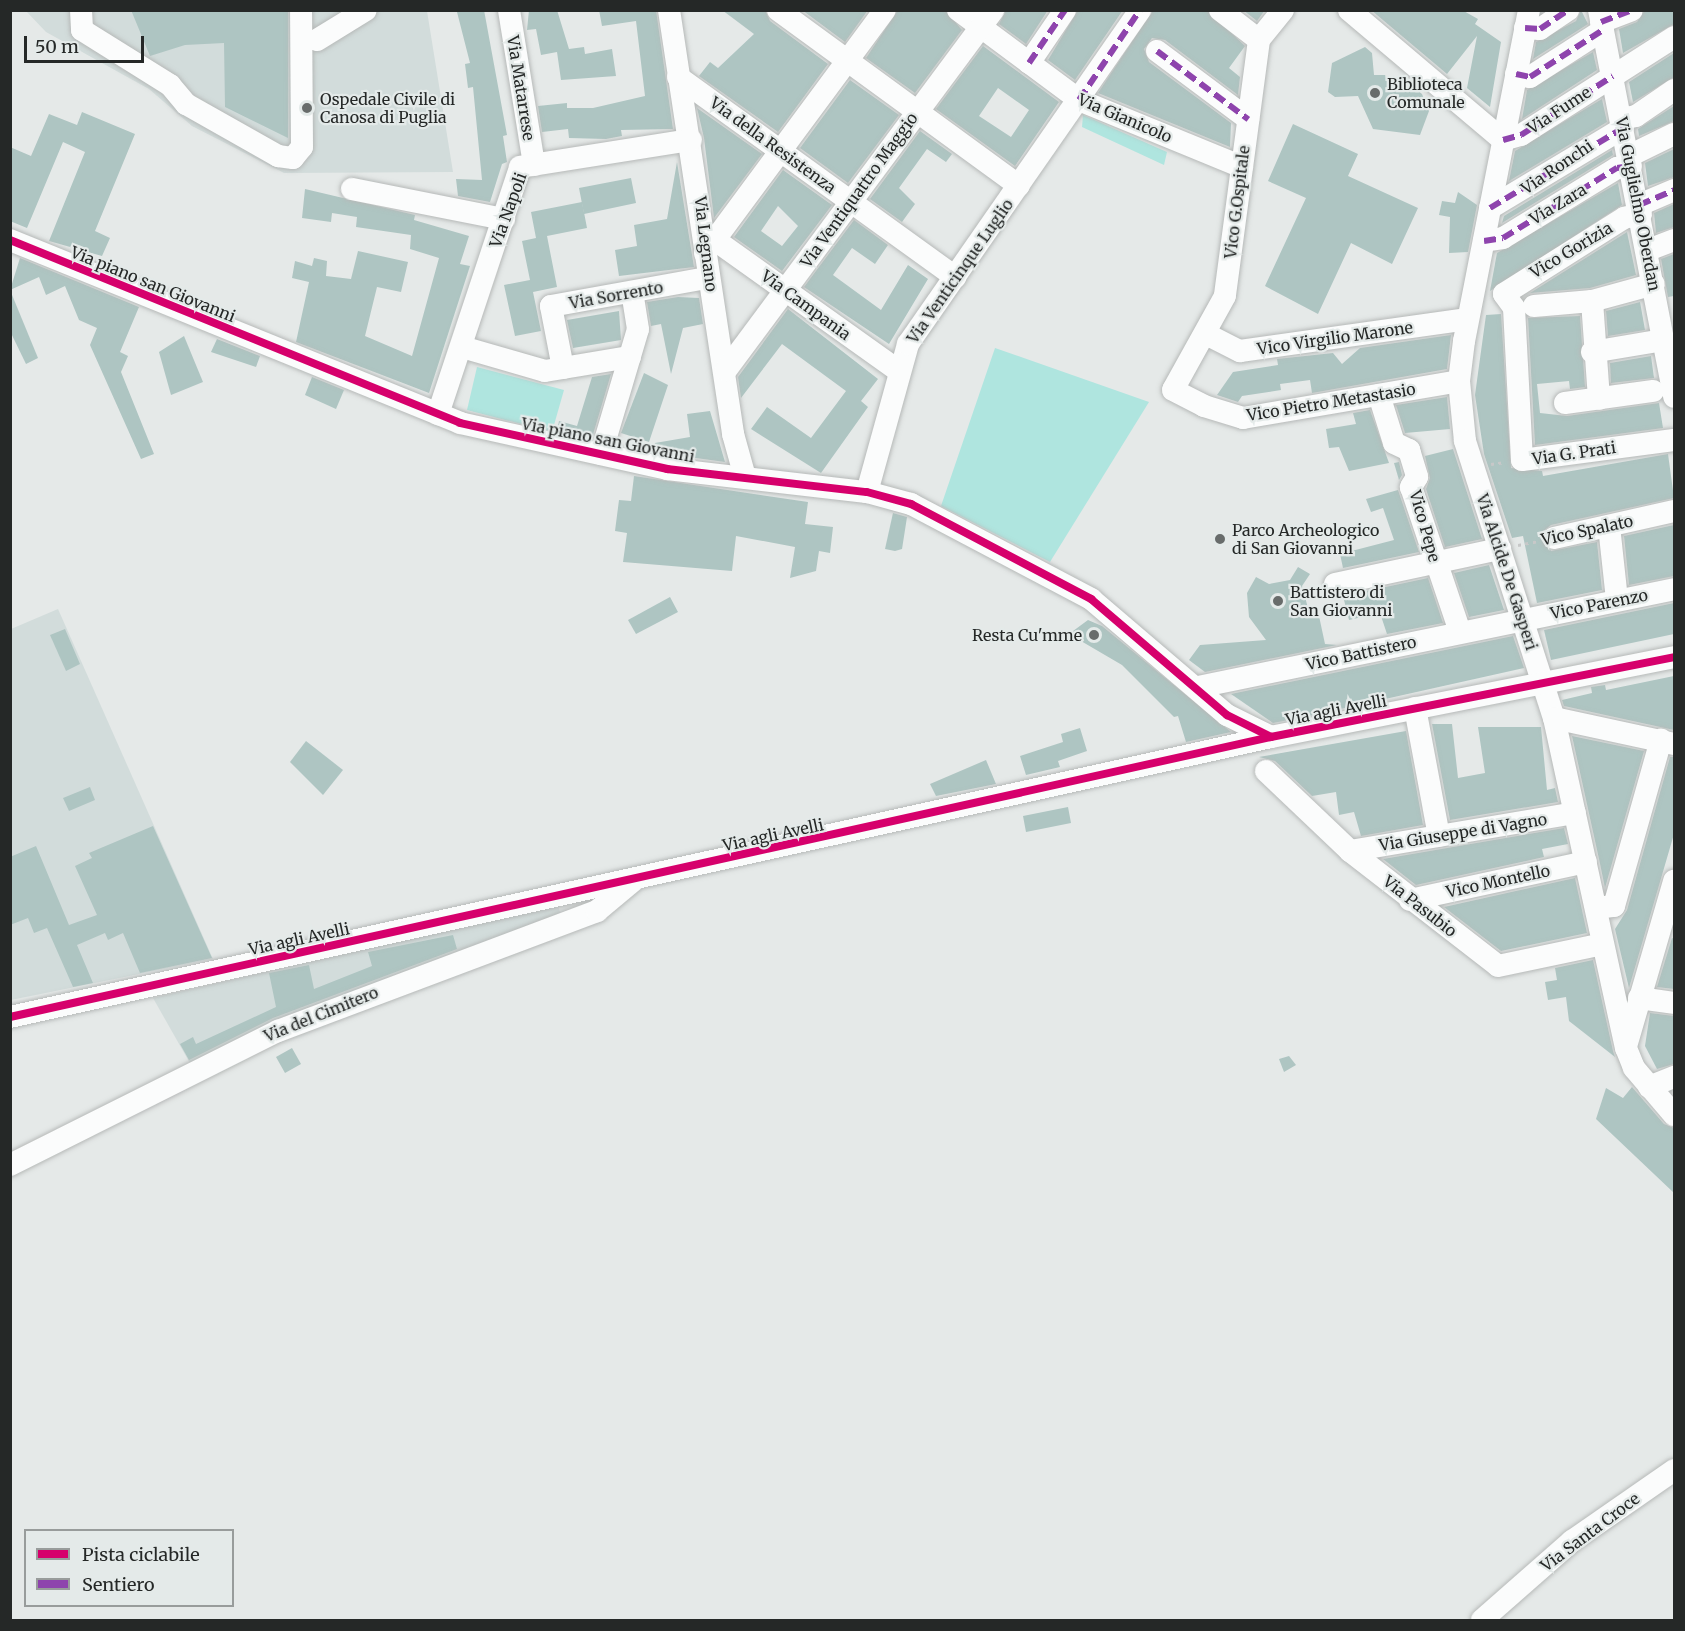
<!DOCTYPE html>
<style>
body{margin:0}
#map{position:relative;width:1685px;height:1631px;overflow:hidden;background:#e5e9e8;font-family:Merriweather,serif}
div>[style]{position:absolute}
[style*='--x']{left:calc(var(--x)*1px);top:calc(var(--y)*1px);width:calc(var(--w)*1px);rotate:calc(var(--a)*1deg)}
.built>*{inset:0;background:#d2dcdb}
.green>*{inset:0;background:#afe5df}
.building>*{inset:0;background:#aec5c2}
.path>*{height:3px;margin-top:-1.5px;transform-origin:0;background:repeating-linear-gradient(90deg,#c7c8c8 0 3px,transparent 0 7.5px)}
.roads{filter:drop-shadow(0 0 2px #b6b9b8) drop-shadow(0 0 2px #b6b9b8)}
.minor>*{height:22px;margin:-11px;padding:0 11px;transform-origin:11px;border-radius:11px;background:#fbfcfc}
.quiet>*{height:6px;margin-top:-3px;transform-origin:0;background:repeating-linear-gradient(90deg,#8e44ad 0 12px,transparent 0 18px)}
.cycleway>*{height:8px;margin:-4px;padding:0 4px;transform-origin:4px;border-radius:4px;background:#d6006c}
.dots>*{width:16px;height:16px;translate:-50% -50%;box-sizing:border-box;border:3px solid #e4eae9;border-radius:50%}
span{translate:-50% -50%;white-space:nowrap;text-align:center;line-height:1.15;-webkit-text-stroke:4.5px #e4eae9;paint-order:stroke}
.poi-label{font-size:16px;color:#252827}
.left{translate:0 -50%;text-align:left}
.right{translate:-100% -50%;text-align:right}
.street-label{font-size:16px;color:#252827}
.frame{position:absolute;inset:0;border:12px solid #252827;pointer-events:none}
.legend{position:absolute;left:24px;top:1529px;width:210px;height:78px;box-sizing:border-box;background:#e4eae9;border:2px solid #989c9b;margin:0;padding:8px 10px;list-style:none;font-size:18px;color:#252827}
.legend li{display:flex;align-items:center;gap:12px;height:30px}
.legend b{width:30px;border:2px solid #989c9b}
.scale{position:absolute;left:24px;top:36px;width:120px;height:27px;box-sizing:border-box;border:3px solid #252827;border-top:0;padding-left:8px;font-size:18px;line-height:21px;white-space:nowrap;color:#252827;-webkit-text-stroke:4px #e4eae9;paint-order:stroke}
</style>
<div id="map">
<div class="built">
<div style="clip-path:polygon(26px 11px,427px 11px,453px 172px,284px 173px,192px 126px,149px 89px,46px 32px)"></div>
<div style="clip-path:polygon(58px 609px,213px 959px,11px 1000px,11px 629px)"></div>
<div style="clip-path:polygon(558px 905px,561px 916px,191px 1065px,153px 998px)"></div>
</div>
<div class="green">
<div style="clip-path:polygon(1083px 115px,1167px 152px,1164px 165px,1082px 127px)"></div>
<div style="clip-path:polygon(995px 348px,1149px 402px,1050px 562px,941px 506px)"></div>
<div style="clip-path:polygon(477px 367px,564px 390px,552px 432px,467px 410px)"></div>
</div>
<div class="building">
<div style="clip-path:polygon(131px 10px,288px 10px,288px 138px,225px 107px,224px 43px,185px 45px,150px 56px)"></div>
<div style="clip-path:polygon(484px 10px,507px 135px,503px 136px,507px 162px,502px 164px,490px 202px,458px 196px,456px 179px,482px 180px,473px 87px,468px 88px,465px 64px,470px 63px,457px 12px)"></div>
<div style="clip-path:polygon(529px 10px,557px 10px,569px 49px,584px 47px,585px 54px,612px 49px,616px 76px,561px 80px,557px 52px,541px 55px,536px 29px,527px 30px)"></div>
<div style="clip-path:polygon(599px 10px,656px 10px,673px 129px,621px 130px,622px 136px,606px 139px,569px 138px,568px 129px,542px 132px,538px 106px,567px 103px,567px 108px,593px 108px,645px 96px,636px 21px,602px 26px)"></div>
<div style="clip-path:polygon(722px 10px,765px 10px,770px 21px,828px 64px,778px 132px,699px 76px,710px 62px,718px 68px,754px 34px)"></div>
<div style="clip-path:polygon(802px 10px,868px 10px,845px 42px)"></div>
<div style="clip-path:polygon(898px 10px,945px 10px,962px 30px,915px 93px,866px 58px)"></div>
<div style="clip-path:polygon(1006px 10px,1048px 10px,1026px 44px,999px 24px)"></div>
<div style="clip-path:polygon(1078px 10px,1123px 10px,1075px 80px,1048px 60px)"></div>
<div style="clip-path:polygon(1153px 10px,1207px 10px,1245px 46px,1229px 68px,1240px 77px,1238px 95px,1165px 40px,1152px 38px,1144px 49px,1149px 62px,1231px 123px,1230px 147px,1098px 93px)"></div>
<div style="clip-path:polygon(1243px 10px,1265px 10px,1257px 21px)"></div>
<div style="clip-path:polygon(1371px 10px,1462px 10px,1478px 19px,1475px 24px,1501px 42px,1490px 107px,1467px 88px,1477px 36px,1447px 74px)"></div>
<div style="clip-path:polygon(1581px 10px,1588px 24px,1533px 59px,1536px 42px,1576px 21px)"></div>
<div style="clip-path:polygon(1645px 10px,1674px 10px,1674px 24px,1623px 53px,1619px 29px,1637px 22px)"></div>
<div style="clip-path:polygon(evenodd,983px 46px,1059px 102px,1015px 166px,936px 109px,983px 46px,998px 88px,1029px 110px,1011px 137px,979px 116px,998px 88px)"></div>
<div style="clip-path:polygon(1365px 47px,1372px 53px,1374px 75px,1385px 75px,1393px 90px,1416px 89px,1422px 94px,1429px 111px,1420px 135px,1373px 129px,1358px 96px,1335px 97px,1328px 92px,1332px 63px)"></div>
<div style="clip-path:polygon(1593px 52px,1597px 70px,1522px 119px,1527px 90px)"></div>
<div style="clip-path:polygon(1674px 53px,1674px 77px,1633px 102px,1629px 82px)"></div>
<div style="clip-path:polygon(850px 80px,899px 115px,848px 183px,800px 148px)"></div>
<div style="clip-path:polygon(1602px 99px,1607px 122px,1509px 181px,1515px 151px)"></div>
<div style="clip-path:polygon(1674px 106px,1674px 121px,1639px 136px,1638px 129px)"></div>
<div style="clip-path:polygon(697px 108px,762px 154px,714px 218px,704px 138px)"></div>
<div style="clip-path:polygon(82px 112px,135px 134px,95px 231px,110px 238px,102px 256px,49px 241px,85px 152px,63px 142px,27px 228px,10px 221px,10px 147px,31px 156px,49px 114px,77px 125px)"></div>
<div style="clip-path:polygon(1293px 124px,1358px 154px,1348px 176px,1418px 208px,1392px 264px,1351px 243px,1318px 314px,1265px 286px,1306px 198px,1268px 181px)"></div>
<div style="clip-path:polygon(920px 131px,952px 154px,946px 162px,927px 149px,899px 188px,915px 204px,902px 222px,870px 199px)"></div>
<div style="clip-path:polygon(1674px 149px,1674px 177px,1648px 186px,1645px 163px)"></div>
<div style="clip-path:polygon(1612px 150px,1613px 155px,1502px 223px,1504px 216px)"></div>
<div style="clip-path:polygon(677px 162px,694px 267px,619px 276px,615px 250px,637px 246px,634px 225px,667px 219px)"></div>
<div style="clip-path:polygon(evenodd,783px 170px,832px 205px,782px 271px,734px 237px,783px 170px,778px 206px,798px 226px,782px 246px,761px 231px,778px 206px)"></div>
<div style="clip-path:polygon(631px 178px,636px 203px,584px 214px,579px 188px)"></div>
<div style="clip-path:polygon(1618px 183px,1622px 205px,1490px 291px,1497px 253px)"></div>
<div style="clip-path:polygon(305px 189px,415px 215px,414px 220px,469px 236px,460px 264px,470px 266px,429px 393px,296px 342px,309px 282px,292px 278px,295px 261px,312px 266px,314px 258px,327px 261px,326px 276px,351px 279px,358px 251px,408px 262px,401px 292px,377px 287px,365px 336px,412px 356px,439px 258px,410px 249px,411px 235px,356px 227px,357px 217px,332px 213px,331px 222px,302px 218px)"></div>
<div style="clip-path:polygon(1458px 192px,1477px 205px,1468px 252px,1449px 253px,1450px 217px,1439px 215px,1442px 201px,1455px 203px)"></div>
<div style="clip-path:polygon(582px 202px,587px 228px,547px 236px,557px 287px,533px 292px,541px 331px,515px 336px,504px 285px,530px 280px,522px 241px,536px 238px,531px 212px)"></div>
<div style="clip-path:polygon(1674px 204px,1674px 227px,1656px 233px,1654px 213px)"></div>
<div style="clip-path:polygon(854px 220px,888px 245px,875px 264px,852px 248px,833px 275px,881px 310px,908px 265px,928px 279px,889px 344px,804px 287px)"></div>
<div style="clip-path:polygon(1627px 232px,1636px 275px,1590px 288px,1530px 293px)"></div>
<div style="clip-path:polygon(1674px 254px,1674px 296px,1668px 297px,1661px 259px)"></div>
<div style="clip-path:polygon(20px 258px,139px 307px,120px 352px,128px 356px,121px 372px,154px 454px,141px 459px,90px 345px,97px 328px,79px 320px,65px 286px,46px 295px,39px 277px,10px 290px)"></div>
<div style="clip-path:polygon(10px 290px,38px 358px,26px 364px,10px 331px)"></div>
<div style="clip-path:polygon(678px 297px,699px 298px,703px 324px,683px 328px,671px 374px,661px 324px,651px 326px,647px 302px)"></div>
<div style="clip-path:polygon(1640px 302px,1645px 330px,1608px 336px,1606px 311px)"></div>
<div style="clip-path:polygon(788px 309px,878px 379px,861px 401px,868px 407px,821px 473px,751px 429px,767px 407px,811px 438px,846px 391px,782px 344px,741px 398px,738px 377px)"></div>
<div style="clip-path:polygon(619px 311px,621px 340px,573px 348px,567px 320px)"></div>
<div style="clip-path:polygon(1501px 314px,1511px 468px,1542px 471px,1543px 476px,1668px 454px,1674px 498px,1551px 525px,1541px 533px,1551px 551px,1597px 542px,1602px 590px,1537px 603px,1523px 536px,1512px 538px,1484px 454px,1475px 395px,1486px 315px)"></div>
<div style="clip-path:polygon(1580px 316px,1585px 387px,1570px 389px,1569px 381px,1537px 384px,1540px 413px,1567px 416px,1659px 403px,1663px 428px,1535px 445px,1528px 318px)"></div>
<div style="clip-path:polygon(1451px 335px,1447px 369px,1312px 393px,1310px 380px,1280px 384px,1281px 390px,1242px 396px,1238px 402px,1217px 395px,1233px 372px,1278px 365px,1277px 359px,1333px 353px,1342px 364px,1360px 348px)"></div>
<div style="clip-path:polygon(184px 336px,203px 382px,171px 395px,159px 352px)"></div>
<div style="clip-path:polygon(217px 339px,260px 356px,256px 367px,211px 352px)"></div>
<div style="clip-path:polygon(1651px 356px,1654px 378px,1611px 383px,1610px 363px)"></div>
<div style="clip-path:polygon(644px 373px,668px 385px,649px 442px,621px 433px)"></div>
<div style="clip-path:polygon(611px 374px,592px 438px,557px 431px,559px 421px,577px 426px,592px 377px)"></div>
<div style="clip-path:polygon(312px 377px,344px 390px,336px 409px,305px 395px)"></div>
<div style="clip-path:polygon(1447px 397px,1450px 429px,1405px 433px,1396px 405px)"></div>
<div style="clip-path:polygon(1370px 410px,1389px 463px,1349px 471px,1339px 447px,1329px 448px,1326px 429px,1356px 424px,1353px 413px)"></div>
<div style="clip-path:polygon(710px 411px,725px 462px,652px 452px,655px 443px,690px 437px,687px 414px)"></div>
<div style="clip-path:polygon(1453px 449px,1482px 539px,1445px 547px,1426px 489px,1430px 478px,1425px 456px)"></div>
<div style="clip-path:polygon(1399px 462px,1402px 475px,1399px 480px,1394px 463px)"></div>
<div style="clip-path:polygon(634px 476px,808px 502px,805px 524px,833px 527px,830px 553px,819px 551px,816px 571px,790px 578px,795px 547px,736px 536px,732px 571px,623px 562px,627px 533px,615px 531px,619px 500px,631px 501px)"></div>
<div style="clip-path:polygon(1398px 490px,1419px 552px,1343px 568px,1340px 554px,1394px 540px,1383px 508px,1371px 512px,1366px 499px)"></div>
<div style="clip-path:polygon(893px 513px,907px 517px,902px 549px,895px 551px,885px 549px)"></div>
<div style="clip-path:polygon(1674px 525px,1674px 576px,1629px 585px,1624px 536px)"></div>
<div style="clip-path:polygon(1489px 565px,1504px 610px,1469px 617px,1454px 573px)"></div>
<div style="clip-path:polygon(1298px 567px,1310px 574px,1302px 586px,1308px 608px,1319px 616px,1325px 644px,1337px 645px,1205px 672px,1189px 660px,1200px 645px,1266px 640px,1249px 617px,1247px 593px,1256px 577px,1269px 584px,1290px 580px)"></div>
<div style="clip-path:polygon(1428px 578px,1443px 623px,1387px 634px,1380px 613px,1349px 620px,1343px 596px)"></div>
<div style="clip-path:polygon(670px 597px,678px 612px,636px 634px,628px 620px)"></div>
<div style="clip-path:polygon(1674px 603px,1674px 634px,1551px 660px,1544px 630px)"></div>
<div style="clip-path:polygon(1088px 620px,1102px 626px,1231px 732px,1186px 742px,1178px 716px,1174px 717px,1122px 665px,1069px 634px)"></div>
<div style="clip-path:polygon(65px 629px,80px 664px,66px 671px,50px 635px)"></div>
<div style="clip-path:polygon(1513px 636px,1524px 668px,1309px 716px,1273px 723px,1231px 694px)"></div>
<div style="clip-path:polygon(1674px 676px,1674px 730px,1564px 706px,1562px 700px,1592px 693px,1591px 687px,1605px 685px,1606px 690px)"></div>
<div style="clip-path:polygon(1432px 724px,1452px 724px,1458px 778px,1485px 773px,1478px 727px,1541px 727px,1547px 790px,1555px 788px,1558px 802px,1450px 820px)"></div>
<div style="clip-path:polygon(1080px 728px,1087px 751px,1058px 761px,1060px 767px,1026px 775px,1020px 756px,1063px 742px,1061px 734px)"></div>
<div style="clip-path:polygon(1406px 731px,1423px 825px,1361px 836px,1354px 812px,1339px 815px,1336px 792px,1312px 796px,1275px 761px,1259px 757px)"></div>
<div style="clip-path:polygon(1572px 736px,1644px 751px,1605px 888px,1599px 859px)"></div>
<div style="clip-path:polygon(306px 741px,343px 770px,323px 795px,290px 762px)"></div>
<div style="clip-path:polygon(1670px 757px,1674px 757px,1674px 834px,1629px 988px,1615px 929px,1627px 910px)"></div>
<div style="clip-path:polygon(986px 760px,996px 784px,936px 796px,930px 784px)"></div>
<div style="clip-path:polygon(90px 787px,95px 800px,69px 811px,63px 798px)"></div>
<div style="clip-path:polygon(1068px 807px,1071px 823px,1026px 832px,1023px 816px)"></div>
<div style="clip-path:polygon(153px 826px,212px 958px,140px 973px,123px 933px,108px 940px,105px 933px,77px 945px,93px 983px,73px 987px,47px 928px,34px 933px,28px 918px,10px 925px,10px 857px,36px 846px,69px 925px,97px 915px,75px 866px,92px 858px,89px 853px)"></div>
<div style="clip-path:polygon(1564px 828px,1568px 844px,1542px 849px,1544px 857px,1416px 885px,1383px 859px)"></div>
<div style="clip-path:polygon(1575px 878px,1587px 933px,1501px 951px,1444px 907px)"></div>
<div style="clip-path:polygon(453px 935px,457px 949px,273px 1018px,189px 1060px,180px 1044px,193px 1037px,196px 1044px,276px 1007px,269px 973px,309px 965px,314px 989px,372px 966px,368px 952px)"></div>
<div style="clip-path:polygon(1672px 938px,1674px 939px,1674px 989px,1657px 987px)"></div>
<div style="clip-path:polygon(1593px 960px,1613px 1051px,1615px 1057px,1569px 1021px,1566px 997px,1548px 1000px,1545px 982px,1557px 980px,1555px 968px)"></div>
<div style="clip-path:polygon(1650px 1013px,1674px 1016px,1674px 1064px,1657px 1069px,1645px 1046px)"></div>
<div style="clip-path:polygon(292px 1048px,301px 1064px,285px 1073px,276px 1057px)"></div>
<div style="clip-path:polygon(1289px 1056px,1296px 1065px,1284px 1072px,1279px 1059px)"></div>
<div style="clip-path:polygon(1632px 1087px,1664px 1124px,1674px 1128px,1674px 1193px,1596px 1119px,1606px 1088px,1623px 1098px)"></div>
</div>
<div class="path">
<div style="--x:1491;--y:464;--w:15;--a:-8"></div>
<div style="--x:1518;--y:545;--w:20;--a:-11"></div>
</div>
<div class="roads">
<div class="minor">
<div style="--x:81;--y:10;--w:20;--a:87"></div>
<div style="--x:82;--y:30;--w:104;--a:32"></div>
<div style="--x:170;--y:85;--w:25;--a:50"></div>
<div style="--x:186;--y:104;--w:106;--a:29.5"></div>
<div style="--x:278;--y:156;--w:15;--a:8"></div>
<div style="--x:293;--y:158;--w:14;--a:-51"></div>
<div style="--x:302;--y:147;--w:137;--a:-90.4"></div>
<div style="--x:509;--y:10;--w:157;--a:80.8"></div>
<div style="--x:669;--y:10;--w:429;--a:81.4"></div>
<div style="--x:733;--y:434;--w:45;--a:74.4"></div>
<div style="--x:778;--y:10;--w:298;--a:36.1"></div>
<div style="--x:958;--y:10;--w:151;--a:36.6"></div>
<div style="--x:1079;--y:100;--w:176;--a:22.3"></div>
<div style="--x:1220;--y:10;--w:49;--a:37.6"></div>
<div style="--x:1283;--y:10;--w:38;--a:129"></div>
<div style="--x:1259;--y:40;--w:258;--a:97.6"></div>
<div style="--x:1225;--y:296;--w:107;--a:119"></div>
<div style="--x:1173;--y:390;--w:35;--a:27"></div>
<div style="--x:1204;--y:406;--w:41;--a:17.1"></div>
<div style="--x:1243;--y:418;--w:219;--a:-9.7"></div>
<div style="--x:1349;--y:10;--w:202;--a:40.2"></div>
<div style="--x:1503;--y:140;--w:19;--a:-16"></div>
<div style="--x:1521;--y:135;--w:182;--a:-32.6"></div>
<div style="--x:1529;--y:10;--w:337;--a:101.1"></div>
<div style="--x:1464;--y:341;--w:40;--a:97.1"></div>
<div style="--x:1459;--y:381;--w:60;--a:84.3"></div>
<div style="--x:1465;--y:441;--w:291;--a:72.2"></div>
<div style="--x:1554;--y:718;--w:338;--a:77.7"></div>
<div style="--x:1626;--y:1048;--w:22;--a:68"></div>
<div style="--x:1634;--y:1068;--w:62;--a:49.6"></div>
<div style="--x:1599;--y:10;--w:394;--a:79"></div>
<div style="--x:1601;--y:22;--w:33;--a:-21"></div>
<div style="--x:1525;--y:28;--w:15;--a:4"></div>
<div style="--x:1540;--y:29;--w:34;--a:-34"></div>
<div style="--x:317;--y:40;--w:57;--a:-31.5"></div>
<div style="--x:1157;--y:51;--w:114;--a:36.8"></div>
<div style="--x:1029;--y:63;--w:64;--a:-55.8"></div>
<div style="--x:1516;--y:74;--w:14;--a:12"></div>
<div style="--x:1530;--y:77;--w:87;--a:-32.8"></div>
<div style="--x:678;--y:77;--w:342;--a:35.8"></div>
<div style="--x:1622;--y:119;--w:14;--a:-12"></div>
<div style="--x:1636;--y:116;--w:46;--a:-34.4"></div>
<div style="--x:1629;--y:156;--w:50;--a:-26.1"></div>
<div style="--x:352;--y:189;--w:155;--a:11.2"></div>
<div style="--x:1639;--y:205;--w:38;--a:-23"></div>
<div style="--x:1490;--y:208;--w:155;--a:-31"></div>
<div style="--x:1641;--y:214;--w:17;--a:167"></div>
<div style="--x:1624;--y:218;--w:142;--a:147.7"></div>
<div style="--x:1504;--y:294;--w:17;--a:54"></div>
<div style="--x:1514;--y:308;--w:152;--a:87"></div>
<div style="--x:1522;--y:460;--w:153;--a:-7.5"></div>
<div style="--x:10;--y:240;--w:486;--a:22.1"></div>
<div style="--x:460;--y:423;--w:212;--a:12.5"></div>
<div style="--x:667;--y:469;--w:201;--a:6.6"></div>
<div style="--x:867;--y:492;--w:46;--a:15.3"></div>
<div style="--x:911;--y:504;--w:204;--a:27.8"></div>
<div style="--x:1091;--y:599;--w:179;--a:40.5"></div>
<div style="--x:1227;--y:715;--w:49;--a:26.6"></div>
<div style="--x:715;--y:240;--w:224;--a:35.5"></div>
<div style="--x:1484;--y:241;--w:19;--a:-9"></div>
<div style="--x:1503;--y:238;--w:134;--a:-31.6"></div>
<div style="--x:1617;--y:168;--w:14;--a:-8"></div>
<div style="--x:1648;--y:250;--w:28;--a:-21"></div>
<div style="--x:705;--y:253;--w:302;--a:-53.5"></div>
<div style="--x:1592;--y:301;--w:98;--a:85.9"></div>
<div style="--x:1534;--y:306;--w:58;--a:-4.9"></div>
<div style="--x:1592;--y:301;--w:64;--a:-15.3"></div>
<div style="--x:1206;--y:334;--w:38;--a:27"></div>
<div style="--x:1240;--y:351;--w:230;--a:-8"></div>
<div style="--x:462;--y:347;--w:86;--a:16.1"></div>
<div style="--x:545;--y:371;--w:86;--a:-9.4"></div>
<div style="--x:1592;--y:352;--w:73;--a:-9.5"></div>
<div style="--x:563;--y:368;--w:63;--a:-101"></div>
<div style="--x:551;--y:306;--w:158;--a:-10.2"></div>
<div style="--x:726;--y:370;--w:448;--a:-53.4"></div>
<div style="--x:1379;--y:395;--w:50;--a:72.6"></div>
<div style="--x:1394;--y:443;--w:17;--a:25"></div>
<div style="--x:1409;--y:450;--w:28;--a:73"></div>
<div style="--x:1417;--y:477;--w:12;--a:121"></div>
<div style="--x:1411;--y:487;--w:153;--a:71.3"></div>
<div style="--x:1565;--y:403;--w:89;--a:-7.8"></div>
<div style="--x:438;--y:414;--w:260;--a:-71.6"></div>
<div style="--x:520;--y:167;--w:173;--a:-9"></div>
<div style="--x:601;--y:454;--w:130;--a:-73.5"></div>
<div style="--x:638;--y:329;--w:37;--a:-99"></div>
<div style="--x:867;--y:492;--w:154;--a:-74.5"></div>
<div style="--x:908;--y:344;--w:407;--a:-55.2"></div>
<div style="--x:1609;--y:526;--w:74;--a:83.8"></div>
<div style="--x:1554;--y:538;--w:123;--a:-12.7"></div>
<div style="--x:1335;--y:584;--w:169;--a:-12"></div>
<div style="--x:1198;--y:687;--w:486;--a:-11.6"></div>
<div style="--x:1415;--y:708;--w:130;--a:79.4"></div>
<div style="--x:1554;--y:718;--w:123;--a:12.2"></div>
<div style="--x:1266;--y:771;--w:116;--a:43.6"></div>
<div style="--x:1350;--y:851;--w:187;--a:37.8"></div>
<div style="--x:1498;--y:966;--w:106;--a:-11.9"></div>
<div style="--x:1350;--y:851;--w:228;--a:-9.6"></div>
<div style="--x:1410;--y:900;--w:180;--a:-12.2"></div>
<div style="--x:1597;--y:908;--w:17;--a:-7"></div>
<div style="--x:1614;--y:906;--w:173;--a:-74.2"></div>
<div style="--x:1639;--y:998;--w:35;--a:8"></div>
<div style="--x:10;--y:1017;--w:1292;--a:-12.52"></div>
<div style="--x:1271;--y:737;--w:411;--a:-11.2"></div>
<div style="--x:1627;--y:1043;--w:169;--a:-73.8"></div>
<div style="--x:1649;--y:1087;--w:27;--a:-22"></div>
<div style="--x:10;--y:1165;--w:300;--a:-26.6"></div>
<div style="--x:278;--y:1031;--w:341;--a:-20.6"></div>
<div style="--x:597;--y:911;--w:47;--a:-39.8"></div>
<div style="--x:1482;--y:1620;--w:120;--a:-41.3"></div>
<div style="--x:1572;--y:1541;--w:124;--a:-34.8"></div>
</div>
</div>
<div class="quiet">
<div style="--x:1601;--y:22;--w:33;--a:-21"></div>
<div style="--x:1525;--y:28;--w:15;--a:4"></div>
<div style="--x:1540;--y:29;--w:34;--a:-34"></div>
<div style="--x:1157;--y:51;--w:114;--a:36.8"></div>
<div style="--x:1029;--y:63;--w:64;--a:-55.8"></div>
<div style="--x:1516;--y:74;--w:14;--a:12"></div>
<div style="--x:1530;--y:77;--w:87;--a:-32.8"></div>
<div style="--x:1079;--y:100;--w:109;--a:-55.9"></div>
<div style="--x:1503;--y:140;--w:19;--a:-16"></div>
<div style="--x:1521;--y:135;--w:109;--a:-32.7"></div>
<div style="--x:1639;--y:205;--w:38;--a:-23"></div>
<div style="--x:1490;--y:208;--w:155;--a:-31"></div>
<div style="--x:1484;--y:241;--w:19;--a:-9"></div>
<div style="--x:1503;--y:238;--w:134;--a:-31.6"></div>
<div style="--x:1617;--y:168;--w:14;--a:-8"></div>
</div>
<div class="cycleway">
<div style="--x:10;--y:240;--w:486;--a:22.1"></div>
<div style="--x:460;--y:423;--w:212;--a:12.5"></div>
<div style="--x:667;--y:469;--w:201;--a:6.6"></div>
<div style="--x:867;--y:492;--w:46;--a:15.3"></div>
<div style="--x:911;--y:504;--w:204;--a:27.8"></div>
<div style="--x:1091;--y:599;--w:179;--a:40.5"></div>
<div style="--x:1227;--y:715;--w:49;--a:26.6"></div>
<div style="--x:10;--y:1017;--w:1292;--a:-12.52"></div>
<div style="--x:1271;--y:737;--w:411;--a:-11.2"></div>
</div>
<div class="dots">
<div style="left:1375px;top:93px;background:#686c6b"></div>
<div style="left:307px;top:108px;background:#686c6b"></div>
<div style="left:1220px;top:539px;background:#686c6b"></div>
<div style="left:1278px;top:601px;background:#686c6b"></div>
<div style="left:1094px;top:635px;background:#686c6b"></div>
</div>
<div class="poi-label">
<span class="left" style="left:1387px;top:93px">Biblioteca<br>Comunale</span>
<span class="left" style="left:320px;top:108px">Ospedale Civile di<br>Canosa di Puglia</span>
<span class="left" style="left:1232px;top:539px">Parco Archeologico<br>di San Giovanni</span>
<span class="left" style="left:1290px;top:601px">Battistero di<br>San Giovanni</span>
<span class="right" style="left:1082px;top:635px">Resta Cu'mme</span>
</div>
<div class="street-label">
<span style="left:521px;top:88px;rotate:81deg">Via Matarrese</span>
<span style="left:1559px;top:110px;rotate:-33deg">Via Fume</span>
<span style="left:1125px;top:118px;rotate:23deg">Via Gianicolo</span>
<span style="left:773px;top:145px;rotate:36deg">Via della Resistenza</span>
<span style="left:1557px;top:167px;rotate:-34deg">Via Ronchi</span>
<span style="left:859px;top:190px;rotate:-54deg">Via Ventiquattro Maggio</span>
<span style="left:1237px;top:202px;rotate:-83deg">Vico G.Ospitale</span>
<span style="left:1558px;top:204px;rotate:-31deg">Via Zara</span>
<span style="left:1638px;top:204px;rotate:79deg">Via Guglielmo Oberdan</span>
<span style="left:508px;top:210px;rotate:-70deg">Via Napoli</span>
<span style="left:706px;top:244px;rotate:83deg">Via Legnano</span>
<span style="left:1571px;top:250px;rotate:-31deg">Vico Gorizia</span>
<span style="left:960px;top:271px;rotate:-55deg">Via Venticinque Luglio</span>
<span style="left:153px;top:284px;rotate:22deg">Via piano san Giovanni</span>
<span style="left:616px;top:295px;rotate:-10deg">Via Sorrento</span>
<span style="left:806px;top:305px;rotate:36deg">Via Campania</span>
<span style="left:1335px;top:338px;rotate:-8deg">Vico Virgilio Marone</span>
<span style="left:1331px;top:402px;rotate:-9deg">Vico Pietro Metastasio</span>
<span style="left:608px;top:440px;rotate:11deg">Via piano san Giovanni</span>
<span style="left:1574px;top:453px;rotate:-8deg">Via G. Prati</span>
<span style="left:1425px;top:526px;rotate:74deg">Vico Pepe</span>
<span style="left:1587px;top:530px;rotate:-12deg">Vico Spalato</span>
<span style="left:1507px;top:572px;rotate:72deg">Via Alcide De Gasperi</span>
<span style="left:1599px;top:604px;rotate:-11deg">Vico Parenzo</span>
<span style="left:1361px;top:653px;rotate:-12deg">Vico Battistero</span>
<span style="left:1336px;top:710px;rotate:-11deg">Via agli Avelli</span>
<span style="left:1463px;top:832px;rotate:-9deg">Via Giuseppe di Vagno</span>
<span style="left:773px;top:835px;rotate:-12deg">Via agli Avelli</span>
<span style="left:1498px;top:881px;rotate:-12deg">Vico Montello</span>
<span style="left:1420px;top:906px;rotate:38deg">Via Pasubio</span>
<span style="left:299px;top:939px;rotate:-12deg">Via agli Avelli</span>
<span style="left:321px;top:1014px;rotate:-22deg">Via del Cimitero</span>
<span style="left:1590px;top:1532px;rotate:-37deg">Via Santa Croce</span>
</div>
<div class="frame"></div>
<ul class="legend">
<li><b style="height:8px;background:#d6006c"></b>Pista ciclabile</li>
<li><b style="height:8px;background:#8e44ad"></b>Sentiero</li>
</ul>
<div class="scale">50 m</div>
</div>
